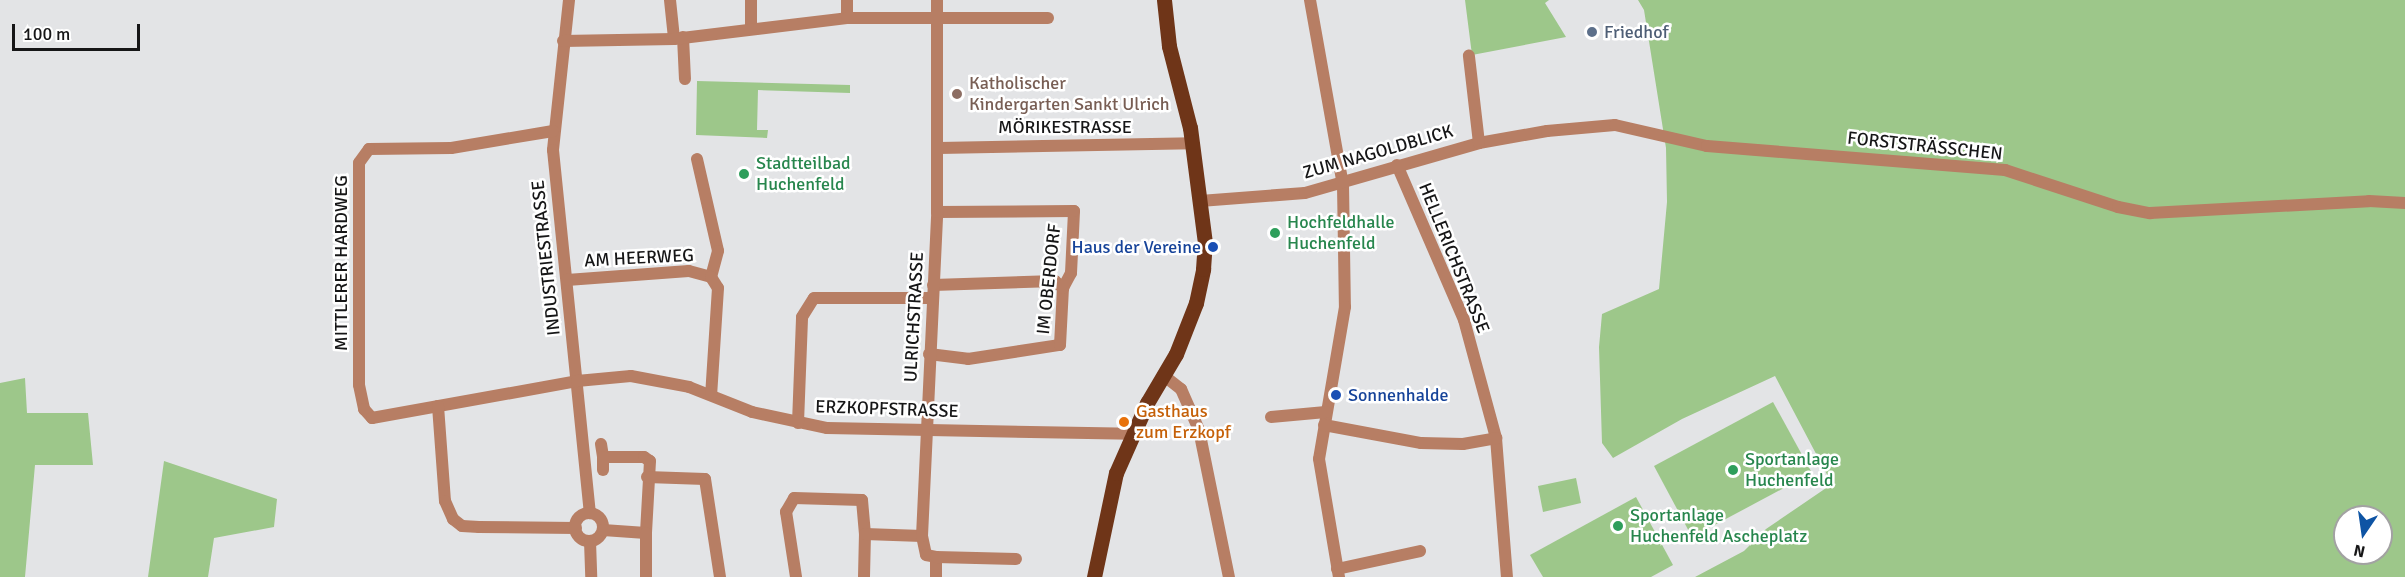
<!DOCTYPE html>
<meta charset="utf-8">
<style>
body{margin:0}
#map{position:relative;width:2405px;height:577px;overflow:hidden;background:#e3e4e6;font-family:Signika,sans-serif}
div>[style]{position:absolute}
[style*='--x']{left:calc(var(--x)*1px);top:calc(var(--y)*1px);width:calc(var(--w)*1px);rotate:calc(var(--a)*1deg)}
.green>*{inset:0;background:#9dc78a}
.minor>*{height:12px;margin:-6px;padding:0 6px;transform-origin:6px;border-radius:6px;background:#b77e64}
.minor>.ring{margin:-6px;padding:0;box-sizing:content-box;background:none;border:12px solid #b77e64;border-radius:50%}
.major>*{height:15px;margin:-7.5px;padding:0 7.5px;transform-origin:7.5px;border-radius:7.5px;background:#6f3518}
.dots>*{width:16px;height:16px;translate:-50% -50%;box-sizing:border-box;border:3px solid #fff;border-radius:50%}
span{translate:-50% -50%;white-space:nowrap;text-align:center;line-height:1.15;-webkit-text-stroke:5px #fff;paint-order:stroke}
.service-label{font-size:18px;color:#4e5e75}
.left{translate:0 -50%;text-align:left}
.education-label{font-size:18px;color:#785e54}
.street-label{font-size:18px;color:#161617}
.leisure-label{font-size:18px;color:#27864d}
.transit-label{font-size:18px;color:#164399}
.right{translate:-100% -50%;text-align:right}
.food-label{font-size:18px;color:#c56008}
.north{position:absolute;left:2333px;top:505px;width:60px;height:60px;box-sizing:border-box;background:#fff;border:2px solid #a2a2a2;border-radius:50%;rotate:193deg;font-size:16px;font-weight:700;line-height:24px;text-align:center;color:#161617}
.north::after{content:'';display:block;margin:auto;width:21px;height:27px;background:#0e54a4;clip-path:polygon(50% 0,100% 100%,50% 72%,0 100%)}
.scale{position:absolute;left:12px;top:24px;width:128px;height:27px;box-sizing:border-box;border:3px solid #161617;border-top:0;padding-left:8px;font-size:18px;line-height:21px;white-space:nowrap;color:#161617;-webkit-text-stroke:4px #fff;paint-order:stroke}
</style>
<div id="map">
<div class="green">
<div style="clip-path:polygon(1465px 0,1549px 0,1545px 3px,1566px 37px,1472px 55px)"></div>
<div style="clip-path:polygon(evenodd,1638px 0,2405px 0,2405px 577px,1695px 577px,1744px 551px,1766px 529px,1832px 484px,1775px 376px,1682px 419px,1613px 458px,1602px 443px,1599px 347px,1602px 314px,1659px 289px,1667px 202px,1666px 148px,1644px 10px,1638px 0,2345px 517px,2381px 517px,2381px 553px,2345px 553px,2345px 517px)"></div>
<div style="clip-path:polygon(697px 81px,850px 85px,850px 93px,758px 90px,757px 130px,768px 130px,767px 138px,696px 135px)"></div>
<div style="clip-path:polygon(25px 378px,27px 413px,88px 413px,93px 465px,35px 465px,25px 577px,0 577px,0 383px)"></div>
<div style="clip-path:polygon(1773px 402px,1812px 473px,1692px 537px,1654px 466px)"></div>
<div style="clip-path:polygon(164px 461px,277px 499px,274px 527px,214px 538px,208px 577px,148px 577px)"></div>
<div style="clip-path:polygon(1576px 478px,1581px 503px,1543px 512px,1538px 486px)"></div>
<div style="clip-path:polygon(1636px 497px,1673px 565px,1651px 577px,1543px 577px,1530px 555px)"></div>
</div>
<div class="minor">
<div style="--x:569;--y:0;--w:151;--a:96.1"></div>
<div style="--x:553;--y:150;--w:365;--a:84.2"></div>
<div style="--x:670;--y:0;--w:39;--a:84"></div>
<div style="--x:847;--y:0;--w:18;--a:90"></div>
<div style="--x:1310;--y:0;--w:188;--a:79.9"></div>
<div style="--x:1343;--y:185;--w:122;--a:89.1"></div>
<div style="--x:1345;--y:307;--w:154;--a:99.7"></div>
<div style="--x:1319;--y:459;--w:120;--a:80.4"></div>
<div style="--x:751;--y:27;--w:27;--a:-90"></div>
<div style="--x:683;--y:37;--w:42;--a:87.3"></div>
<div style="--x:563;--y:41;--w:111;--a:-1"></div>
<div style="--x:674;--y:39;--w:174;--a:-6.9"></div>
<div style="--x:847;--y:18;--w:201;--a:0"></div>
<div style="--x:553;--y:131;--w:103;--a:170.5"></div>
<div style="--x:451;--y:148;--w:82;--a:179.3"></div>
<div style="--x:369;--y:149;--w:17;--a:126"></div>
<div style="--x:359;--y:163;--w:222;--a:90"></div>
<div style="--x:359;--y:385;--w:25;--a:78"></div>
<div style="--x:364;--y:409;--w:12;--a:48"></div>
<div style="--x:372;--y:418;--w:208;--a:-10.2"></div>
<div style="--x:577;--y:381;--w:54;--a:-5.3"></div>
<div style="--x:631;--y:376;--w:59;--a:10.7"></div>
<div style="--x:689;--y:387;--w:68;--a:21.6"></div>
<div style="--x:752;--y:412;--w:77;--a:12"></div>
<div style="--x:827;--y:428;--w:304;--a:1.1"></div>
<div style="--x:1479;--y:143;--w:69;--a:-10"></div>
<div style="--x:1547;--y:131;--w:68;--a:-5"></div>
<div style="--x:1615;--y:125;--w:94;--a:12.9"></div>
<div style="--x:1707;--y:146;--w:299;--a:4.6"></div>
<div style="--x:2005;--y:170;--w:119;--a:18.1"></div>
<div style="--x:2118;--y:207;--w:33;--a:11"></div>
<div style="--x:2150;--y:213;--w:219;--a:-3.1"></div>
<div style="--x:2369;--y:201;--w:36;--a:3"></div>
<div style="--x:939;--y:148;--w:253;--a:-1.1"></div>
<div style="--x:697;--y:159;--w:94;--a:77.1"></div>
<div style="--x:718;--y:251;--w:27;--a:105"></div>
<div style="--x:1397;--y:165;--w:169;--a:66.6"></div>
<div style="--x:1464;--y:320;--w:122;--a:74.8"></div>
<div style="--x:1496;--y:438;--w:139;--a:85.5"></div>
<div style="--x:1200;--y:201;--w:105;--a:-4.4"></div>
<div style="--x:1305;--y:193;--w:181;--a:-16"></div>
<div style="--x:1479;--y:143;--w:88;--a:-96.6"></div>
<div style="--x:567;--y:280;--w:122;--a:-4.2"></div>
<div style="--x:689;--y:271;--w:23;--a:15"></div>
<div style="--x:711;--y:277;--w:13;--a:58"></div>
<div style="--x:718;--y:288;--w:107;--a:93.7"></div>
<div style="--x:933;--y:285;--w:122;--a:-1.9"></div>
<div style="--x:1055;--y:281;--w:11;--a:41"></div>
<div style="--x:929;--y:354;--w:39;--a:7"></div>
<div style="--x:968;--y:359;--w:93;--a:-8.7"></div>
<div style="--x:1060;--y:345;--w:57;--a:-87"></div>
<div style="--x:1063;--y:288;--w:17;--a:-62"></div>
<div style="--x:1071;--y:273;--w:62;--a:-87.2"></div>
<div style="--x:1074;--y:211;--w:137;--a:179.6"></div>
<div style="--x:1163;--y:375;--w:23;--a:38"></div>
<div style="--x:1181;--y:389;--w:45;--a:66.3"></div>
<div style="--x:1199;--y:430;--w:150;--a:78.5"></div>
<div style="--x:438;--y:406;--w:95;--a:85.8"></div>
<div style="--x:445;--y:501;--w:20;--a:66"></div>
<div style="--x:453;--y:519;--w:11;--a:38"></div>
<div style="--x:462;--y:526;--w:17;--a:3"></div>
<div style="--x:479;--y:527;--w:97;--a:0.6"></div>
<div style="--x:1271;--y:417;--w:55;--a:-5.2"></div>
<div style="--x:798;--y:423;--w:106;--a:-87.8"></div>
<div style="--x:802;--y:317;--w:22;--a:-58"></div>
<div style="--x:814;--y:298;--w:119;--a:0"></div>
<div style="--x:1324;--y:425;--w:99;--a:10.5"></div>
<div style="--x:1421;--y:443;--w:42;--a:1.4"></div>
<div style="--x:1463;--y:444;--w:34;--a:-10"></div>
<div style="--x:601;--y:444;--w:13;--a:81"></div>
<div style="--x:603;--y:457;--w:41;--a:0"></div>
<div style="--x:644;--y:457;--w:7;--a:34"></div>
<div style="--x:650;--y:461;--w:72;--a:93.2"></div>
<div style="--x:603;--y:457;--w:13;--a:90"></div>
<div style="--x:647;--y:477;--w:58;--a:2"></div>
<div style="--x:705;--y:479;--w:99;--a:81.3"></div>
<div class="ring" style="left:575px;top:513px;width:16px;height:16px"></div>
<div style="--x:603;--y:530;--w:43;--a:4"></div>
<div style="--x:646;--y:533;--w:44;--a:90"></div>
<div style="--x:922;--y:536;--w:19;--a:78"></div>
<div style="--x:926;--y:555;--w:10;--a:11"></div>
<div style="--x:590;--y:541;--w:36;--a:88"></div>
<div style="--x:1337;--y:569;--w:85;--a:-12.2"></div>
<div style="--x:796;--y:577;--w:66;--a:-98.7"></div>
<div style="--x:786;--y:512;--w:16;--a:-60"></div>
<div style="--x:794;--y:498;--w:68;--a:1.7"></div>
<div style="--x:862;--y:500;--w:34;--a:85"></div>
<div style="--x:864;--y:577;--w:43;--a:-88.7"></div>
<div style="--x:865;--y:534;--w:57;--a:2"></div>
<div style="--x:922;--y:536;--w:324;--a:-87.3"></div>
<div style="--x:937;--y:212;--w:212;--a:-90"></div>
<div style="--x:936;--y:577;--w:20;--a:-90"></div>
<div style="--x:936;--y:557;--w:80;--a:1.4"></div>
</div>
<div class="major">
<div style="--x:1094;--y:577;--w:106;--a:-78.1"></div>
<div style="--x:1116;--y:473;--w:77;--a:-66.1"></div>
<div style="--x:1147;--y:403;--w:57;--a:-59.4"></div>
<div style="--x:1176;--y:354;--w:55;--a:-68.6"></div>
<div style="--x:1196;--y:303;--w:35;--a:-78"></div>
<div style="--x:1203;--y:269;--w:26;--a:-86"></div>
<div style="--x:1205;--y:243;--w:116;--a:-97.4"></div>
<div style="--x:1190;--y:128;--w:85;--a:-104.4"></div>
<div style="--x:1169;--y:46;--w:46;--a:-96.2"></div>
</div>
<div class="dots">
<div style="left:1592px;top:32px;background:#5c6f8a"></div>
<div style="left:957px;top:94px;background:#8d6e63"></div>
<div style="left:744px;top:174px;background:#2e9e5b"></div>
<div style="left:1275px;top:233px;background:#2e9e5b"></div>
<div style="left:1213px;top:247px;background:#1a4fb4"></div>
<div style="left:1336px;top:395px;background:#1a4fb4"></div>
<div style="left:1124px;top:422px;background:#e8710a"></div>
<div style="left:1733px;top:470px;background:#2e9e5b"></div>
<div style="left:1618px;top:526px;background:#2e9e5b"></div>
</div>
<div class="service-label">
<span class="left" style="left:1604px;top:32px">Friedhof</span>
</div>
<div class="education-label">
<span class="left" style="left:969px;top:94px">Katholischer<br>Kindergarten Sankt Ulrich</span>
</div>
<div class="street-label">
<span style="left:1065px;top:127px">MÖRIKESTRASSE</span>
<span style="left:1925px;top:146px;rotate:6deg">FORSTSTRÄSSCHEN</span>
<span style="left:1378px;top:152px;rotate:-16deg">ZUM NAGOLDBLICK</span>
<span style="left:546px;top:258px;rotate:-96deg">INDUSTRIESTRASSE</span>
<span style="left:639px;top:258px;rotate:-3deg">AM HEERWEG</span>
<span style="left:1454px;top:258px;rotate:68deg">HELLERICHSTRASSE</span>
<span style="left:341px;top:263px;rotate:-90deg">MITTLERER HARDWEG</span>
<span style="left:1049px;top:279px;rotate:-84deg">IM OBERDORF</span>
<span style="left:914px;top:317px;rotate:-87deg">ULRICHSTRASSE</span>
<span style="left:887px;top:409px;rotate:2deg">ERZKOPFSTRASSE</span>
</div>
<div class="leisure-label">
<span class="left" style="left:756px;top:174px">Stadtteilbad<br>Huchenfeld</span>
<span class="left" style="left:1287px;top:233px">Hochfeldhalle<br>Huchenfeld</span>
<span class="left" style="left:1745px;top:470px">Sportanlage<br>Huchenfeld</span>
<span class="left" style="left:1630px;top:526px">Sportanlage<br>Huchenfeld Ascheplatz</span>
</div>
<div class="transit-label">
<span class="right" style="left:1201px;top:247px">Haus der Vereine</span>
<span class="left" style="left:1348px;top:395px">Sonnenhalde</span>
</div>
<div class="food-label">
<span class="left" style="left:1136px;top:422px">Gasthaus<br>zum Erzkopf</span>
</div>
<div class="north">N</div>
<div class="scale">100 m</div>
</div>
